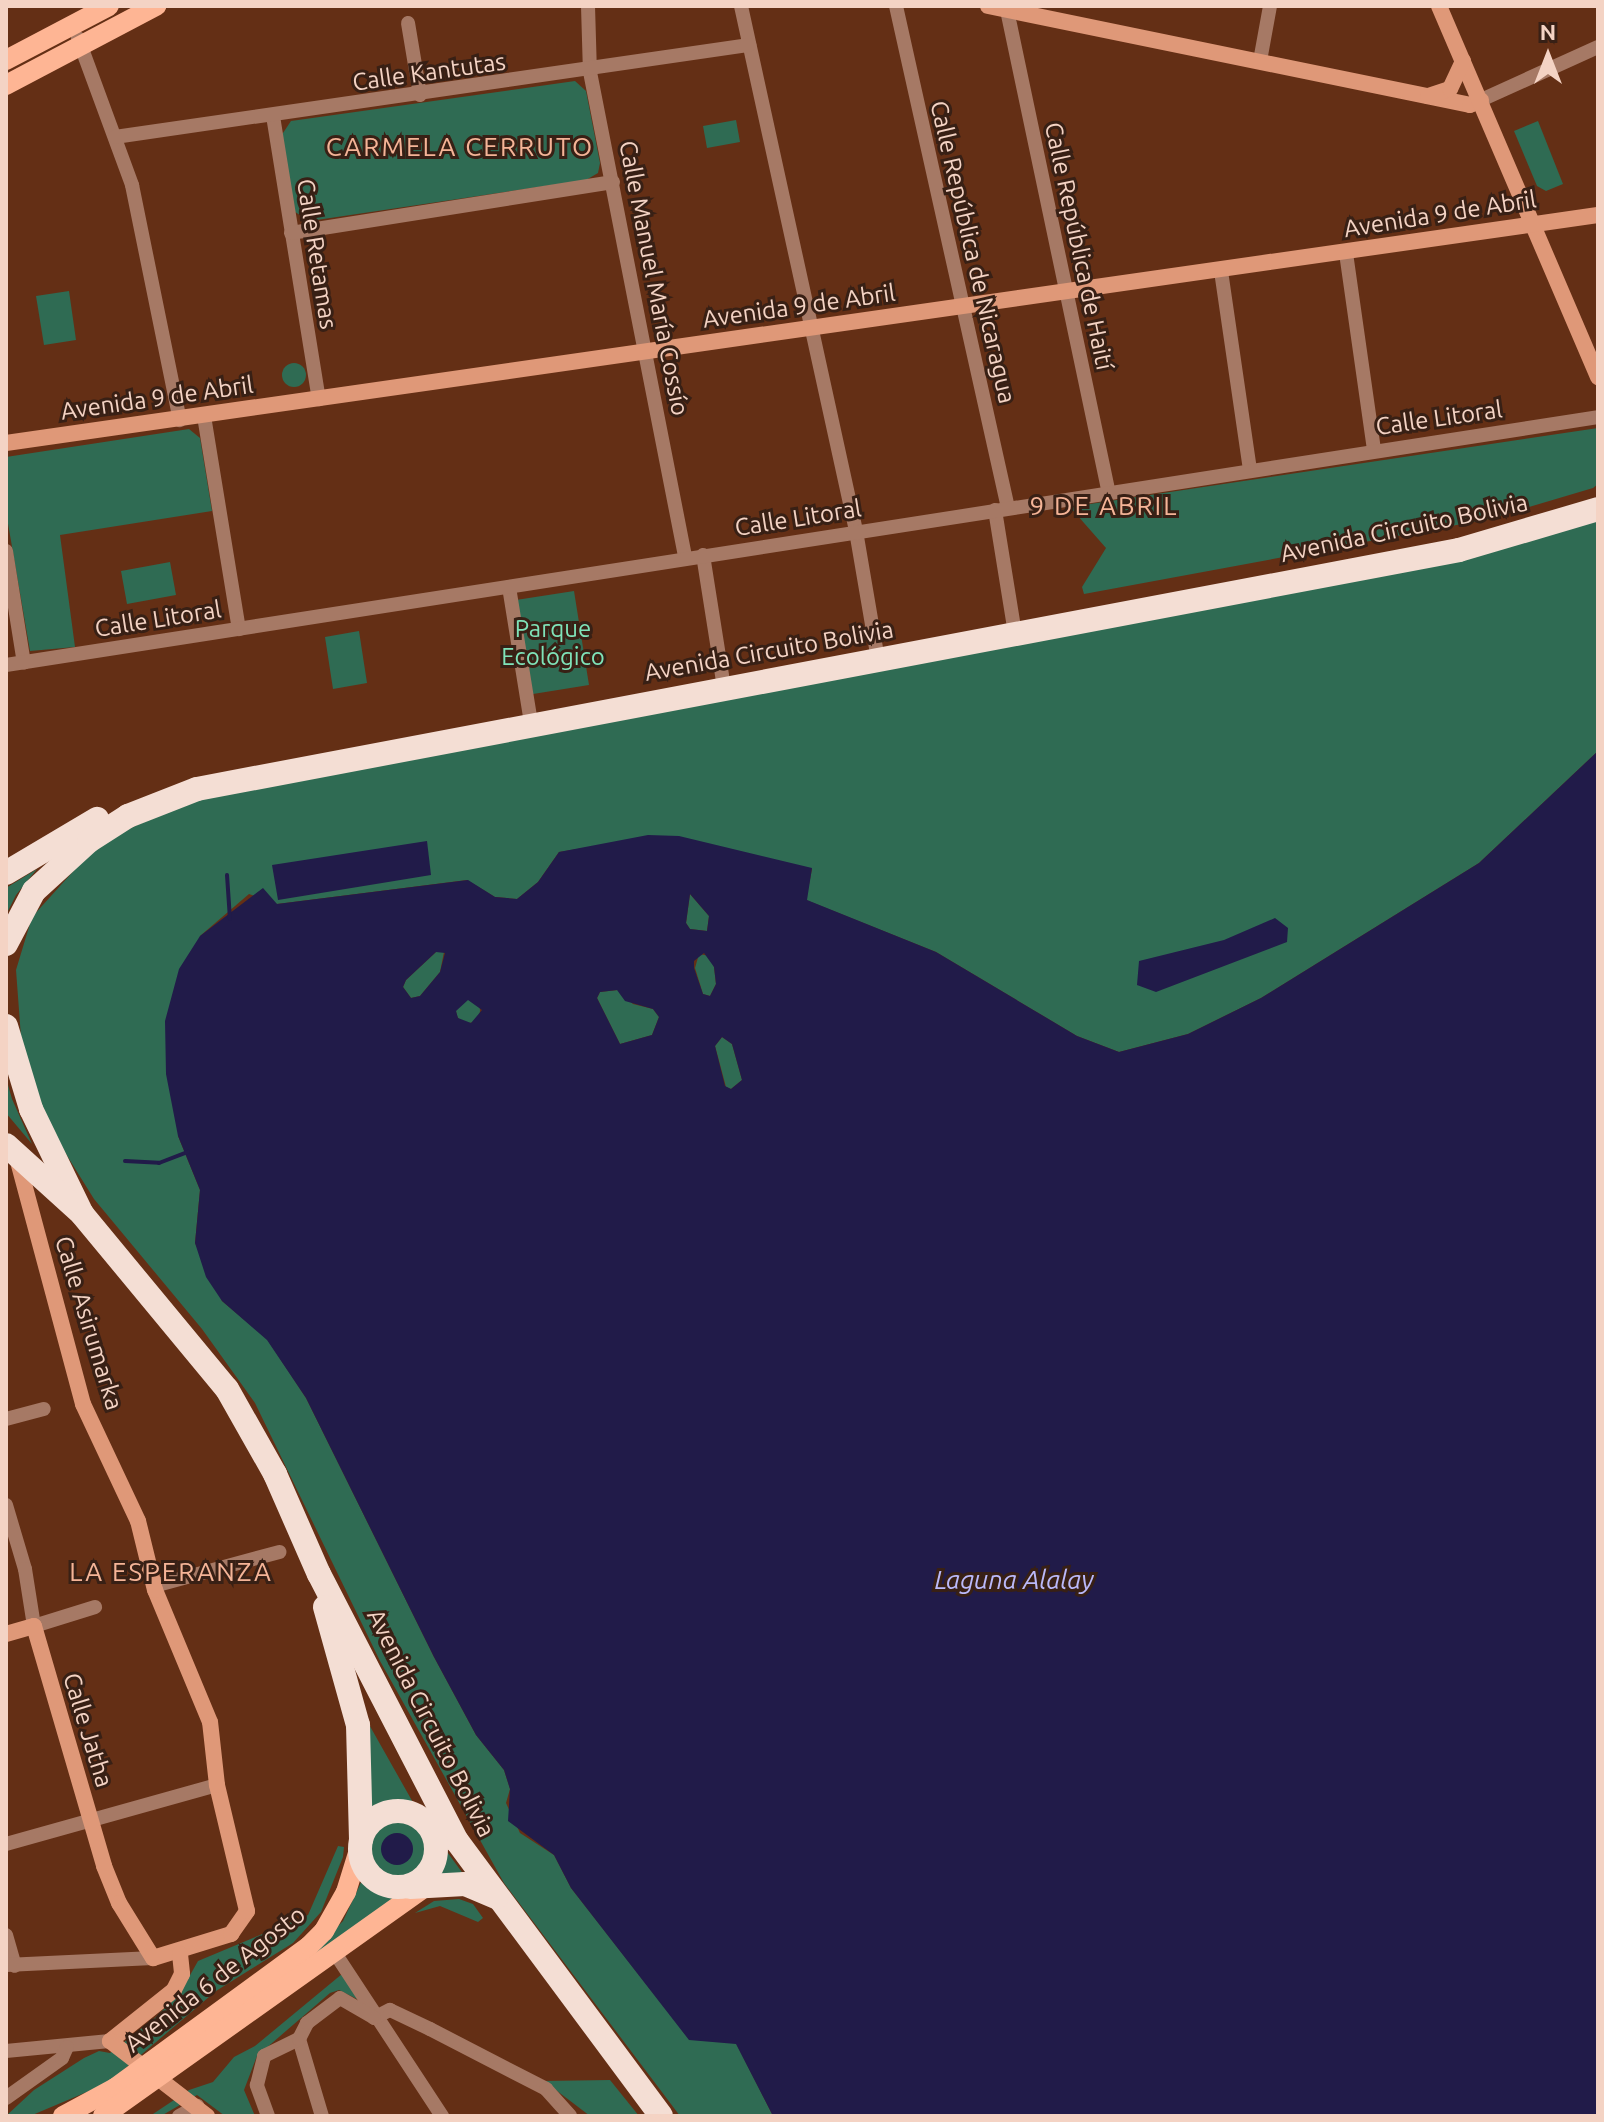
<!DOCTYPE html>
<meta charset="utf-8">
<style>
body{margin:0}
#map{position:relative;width:1604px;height:2122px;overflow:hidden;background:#642f15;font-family:Ubuntu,sans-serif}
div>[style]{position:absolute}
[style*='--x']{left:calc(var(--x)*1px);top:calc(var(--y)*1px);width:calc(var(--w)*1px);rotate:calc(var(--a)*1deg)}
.green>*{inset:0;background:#2f6b53}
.round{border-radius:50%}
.water>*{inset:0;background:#211b49}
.stream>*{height:4px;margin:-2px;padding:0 2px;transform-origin:2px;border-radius:2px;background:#211b49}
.street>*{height:14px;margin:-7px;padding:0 7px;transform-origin:7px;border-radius:7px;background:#a67965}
.secondary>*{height:16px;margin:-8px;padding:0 8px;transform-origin:8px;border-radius:8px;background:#df9878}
.primary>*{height:20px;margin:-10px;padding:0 10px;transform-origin:10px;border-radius:10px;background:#feb594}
.highway>*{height:24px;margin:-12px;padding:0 12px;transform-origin:12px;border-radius:12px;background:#f4ded4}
.highway>.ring{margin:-12px;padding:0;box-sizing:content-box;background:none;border:24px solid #f4ded4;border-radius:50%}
span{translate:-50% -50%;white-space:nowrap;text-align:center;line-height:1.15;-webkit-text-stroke:6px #382015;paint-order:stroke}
.street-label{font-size:24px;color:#f4d3c4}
.park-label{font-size:24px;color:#7fe3b9}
.neighbourhood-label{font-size:26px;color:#f5b497;letter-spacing:2px}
.water-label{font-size:26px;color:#bab9fa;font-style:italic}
.frame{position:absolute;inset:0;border:8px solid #f4d3c4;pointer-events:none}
.north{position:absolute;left:1508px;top:16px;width:80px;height:80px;-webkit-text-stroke:6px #382015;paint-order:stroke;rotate:0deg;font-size:22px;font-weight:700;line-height:32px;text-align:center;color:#f4d3c4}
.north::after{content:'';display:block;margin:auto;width:28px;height:36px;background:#f4d3c4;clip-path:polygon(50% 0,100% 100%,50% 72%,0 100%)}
</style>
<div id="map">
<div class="green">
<div style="clip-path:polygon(575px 81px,586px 91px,600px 163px,598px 173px,586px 180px,310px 221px,295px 212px,281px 136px,291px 121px)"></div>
<div style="clip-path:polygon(736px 120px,740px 142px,707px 148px,703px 126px)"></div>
<div style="clip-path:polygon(1538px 121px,1563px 184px,1546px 191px,1537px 186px,1514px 131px)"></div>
<div style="clip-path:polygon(69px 291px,76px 340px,44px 345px,36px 296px)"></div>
<div class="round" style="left:282px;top:363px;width:24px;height:24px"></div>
<div style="clip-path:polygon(1598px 428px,1598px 484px,1593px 488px,1489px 519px,1084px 594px,1082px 587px,1106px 548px,1070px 507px)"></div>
<div style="clip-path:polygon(189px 429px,200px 438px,212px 511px,60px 535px,75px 647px,30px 651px,6px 512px,6px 457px)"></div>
<div style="clip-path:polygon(1598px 517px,1598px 751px,1479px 863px,1261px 998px,1188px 1034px,1119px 1052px,1077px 1036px,936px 952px,806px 900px,812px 869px,602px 845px,559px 852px,538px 882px,517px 899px,495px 897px,467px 880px,277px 904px,249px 894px,200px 936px,178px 1136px,200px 1190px,195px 1243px,222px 1301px,267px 1339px,306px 1398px,434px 1657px,476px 1735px,504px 1770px,510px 1789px,506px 1803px,520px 1833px,554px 1855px,571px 1888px,689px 2039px,736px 2043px,773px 2116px,680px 2116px,504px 1883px,380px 1661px,255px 1403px,202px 1329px,94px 1199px,61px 1146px,43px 1111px,21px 1037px,16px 970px,32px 917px,88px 855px,121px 832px,193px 801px)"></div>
<div style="clip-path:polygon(170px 562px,176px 595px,127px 604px,121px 571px)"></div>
<div style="clip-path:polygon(574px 591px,589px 685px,533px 694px,516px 600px)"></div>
<div style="clip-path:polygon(359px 631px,367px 683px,333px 689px,325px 637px)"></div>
<div style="clip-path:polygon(37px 869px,16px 895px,6px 915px,6px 888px)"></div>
<div style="clip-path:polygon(690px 894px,709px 916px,707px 931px,690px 929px,686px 923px)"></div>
<div style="clip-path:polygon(436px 952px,444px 952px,440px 972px,420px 996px,411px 998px,403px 987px,406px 980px)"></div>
<div style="clip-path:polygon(699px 954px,710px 956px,714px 967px,716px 984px,710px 996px,703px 994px,695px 968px)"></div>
<div style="clip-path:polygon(618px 990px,633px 1004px,653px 1009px,659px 1017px,652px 1035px,620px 1044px,597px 998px,600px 992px)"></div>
<div class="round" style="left:456px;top:999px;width:24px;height:24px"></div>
<div style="clip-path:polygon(722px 1037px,732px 1044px,742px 1080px,731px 1089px,726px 1087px,715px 1046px)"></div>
<div style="clip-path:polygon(6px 1078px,12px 1099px,32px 1144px,6px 1113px)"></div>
<div style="clip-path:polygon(363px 1713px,371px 1728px,415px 1806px,390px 1801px,370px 1812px)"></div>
<div class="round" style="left:367px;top:1819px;width:60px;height:60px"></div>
<div style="clip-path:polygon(338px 1846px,344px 1847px,343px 1857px,321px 1912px,293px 1943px,216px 1991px,108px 2083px,30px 2116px,6px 2116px,34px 2090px,84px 2058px,99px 2051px,110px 2053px,156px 2017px,180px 1993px,198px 1961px,308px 1915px)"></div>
<div style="clip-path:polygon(445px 1849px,464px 1875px,434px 1875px)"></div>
<div style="clip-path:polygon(363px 1878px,374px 1889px,399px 1896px,299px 1965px,343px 1921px)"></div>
<div style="clip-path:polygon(459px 1899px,473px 1904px,483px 1918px,478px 1922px,440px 1906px,415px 1913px,434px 1901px)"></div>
<div style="clip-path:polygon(342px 1974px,363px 2002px,339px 1990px,330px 1993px,257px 2056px,244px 2090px,255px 2116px,225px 2116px,197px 2095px,161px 2116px,150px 2116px,189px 2090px,213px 2082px,234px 2057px,255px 2046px)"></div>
<div style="clip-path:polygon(610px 2080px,639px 2116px,590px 2116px,544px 2081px)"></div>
</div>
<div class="water">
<div style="clip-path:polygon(evenodd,1598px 751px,1598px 2116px,773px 2116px,736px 2044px,689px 2040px,571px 1888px,554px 1855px,508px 1821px,510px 1789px,504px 1770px,476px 1735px,434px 1657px,306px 1398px,267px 1340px,222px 1301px,206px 1277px,195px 1243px,200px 1190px,178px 1136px,166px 1074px,165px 1021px,179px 969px,200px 936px,263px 888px,277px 904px,468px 880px,495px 897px,517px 899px,538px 882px,559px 852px,648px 835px,679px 836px,812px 868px,807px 900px,936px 952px,1077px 1036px,1119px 1052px,1188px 1034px,1261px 998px,1479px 863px,1598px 751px,690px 894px,709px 916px,707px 931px,690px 929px,686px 923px,690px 894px,1598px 751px,436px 952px,445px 953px,440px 972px,420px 996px,411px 998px,403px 987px,406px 980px,436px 952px,1598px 751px,704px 953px,714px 967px,716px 984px,710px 996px,703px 994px,694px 968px,694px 961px,704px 953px,1598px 751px,617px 990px,625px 1001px,653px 1009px,659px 1017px,652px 1035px,620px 1044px,597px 998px,600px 992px,617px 990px,1598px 751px,468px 1000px,482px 1010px,471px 1023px,458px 1018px,456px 1011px,468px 1000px,1598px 751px,722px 1037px,732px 1044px,742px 1080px,731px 1089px,725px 1086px,715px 1046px,722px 1037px)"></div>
<div style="clip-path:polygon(427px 841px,431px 875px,278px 900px,272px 865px)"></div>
<div style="clip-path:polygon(1275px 918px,1288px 928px,1287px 942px,1156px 992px,1137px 985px,1139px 961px,1224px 940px)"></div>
<div class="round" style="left:381px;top:1833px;width:32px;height:32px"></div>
</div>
<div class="stream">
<div style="--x:227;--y:875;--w:44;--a:86.1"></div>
<div style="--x:125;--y:1161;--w:34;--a:3"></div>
<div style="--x:159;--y:1163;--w:31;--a:-21"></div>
</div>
<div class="street">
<div style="--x:588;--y:6;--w:66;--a:88.3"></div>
<div style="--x:590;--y:72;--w:495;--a:78.9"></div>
<div style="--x:741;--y:6;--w:537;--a:77.64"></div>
<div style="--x:856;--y:531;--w:131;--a:80.3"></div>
<div style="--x:896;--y:6;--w:514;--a:77.42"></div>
<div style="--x:1007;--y:10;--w:493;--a:78.1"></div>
<div style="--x:408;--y:23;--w:73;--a:80.5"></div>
<div style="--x:78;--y:38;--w:157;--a:69.8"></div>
<div style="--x:132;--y:185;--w:240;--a:78.5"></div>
<div style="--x:1260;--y:61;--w:56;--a:-79.7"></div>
<div style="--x:1481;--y:100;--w:128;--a:-24.4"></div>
<div style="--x:273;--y:116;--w:287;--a:80.8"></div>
<div style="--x:115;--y:137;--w:641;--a:-8.26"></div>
<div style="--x:291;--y:233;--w:326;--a:-9"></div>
<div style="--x:1346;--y:253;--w:199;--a:81.9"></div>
<div style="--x:1221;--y:271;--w:201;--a:81.7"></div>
<div style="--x:204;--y:416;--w:216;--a:80.7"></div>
<div style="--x:995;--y:510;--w:126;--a:80.8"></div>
<div style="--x:6;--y:551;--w:113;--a:80.9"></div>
<div style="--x:703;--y:555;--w:134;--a:81"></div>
<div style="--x:509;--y:587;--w:138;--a:80.8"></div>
<div style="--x:6;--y:665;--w:1611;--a:-8.85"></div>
<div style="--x:6;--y:1419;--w:39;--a:-15"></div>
<div style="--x:6;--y:1505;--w:67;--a:73.5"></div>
<div style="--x:25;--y:1569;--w:58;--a:81"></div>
<div style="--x:34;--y:1626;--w:64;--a:-17.3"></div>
<div style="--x:154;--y:1586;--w:130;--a:-15.2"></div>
<div style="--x:6;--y:1844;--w:219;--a:-15.6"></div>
<div style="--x:6;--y:1935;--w:32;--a:74"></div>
<div style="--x:333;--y:1950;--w:199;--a:56.7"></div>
<div style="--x:6;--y:1965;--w:147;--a:-2.7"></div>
<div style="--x:374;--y:2018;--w:18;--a:-27"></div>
<div style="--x:390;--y:2010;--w:44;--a:25.4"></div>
<div style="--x:430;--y:2029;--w:131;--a:27.3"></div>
<div style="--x:546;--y:2089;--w:36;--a:48"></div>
<div style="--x:299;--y:2039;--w:80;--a:73.4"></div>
<div style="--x:6;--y:2051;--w:104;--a:-5.5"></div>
<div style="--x:6;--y:2098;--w:69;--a:-35.5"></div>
<div style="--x:62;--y:2058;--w:12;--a:-66"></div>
<div style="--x:179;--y:2116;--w:21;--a:-29"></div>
<div style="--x:268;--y:2116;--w:33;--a:-110"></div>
<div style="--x:257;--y:2085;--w:30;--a:-76"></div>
<div style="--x:264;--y:2056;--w:39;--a:-26"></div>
<div style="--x:299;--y:2039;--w:18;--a:-63"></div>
<div style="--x:307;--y:2023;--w:41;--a:-37.1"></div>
<div style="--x:340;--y:1998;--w:39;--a:30"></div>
</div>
<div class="secondary">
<div style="--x:988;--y:6;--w:492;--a:11.6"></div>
<div style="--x:1470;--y:105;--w:12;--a:-24"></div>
<div style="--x:1439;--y:6;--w:404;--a:66.8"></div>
<div style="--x:1428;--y:96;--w:23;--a:-18"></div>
<div style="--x:1450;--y:89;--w:31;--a:-65"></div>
<div style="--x:6;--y:443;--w:1608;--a:-8.15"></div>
<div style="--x:6;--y:1634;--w:29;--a:-16"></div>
<div style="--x:34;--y:1626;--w:250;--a:73.7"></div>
<div style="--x:104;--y:1866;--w:40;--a:68"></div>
<div style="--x:119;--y:1903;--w:65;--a:58.3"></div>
<div style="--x:153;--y:1958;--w:82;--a:-17.1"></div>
<div style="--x:231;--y:1934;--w:28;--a:-55"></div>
<div style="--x:247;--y:1911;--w:130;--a:-103.4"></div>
<div style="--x:217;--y:1785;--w:63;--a:-96.3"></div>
<div style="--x:210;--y:1722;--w:143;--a:-112.6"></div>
<div style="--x:155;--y:1590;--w:71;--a:-103.8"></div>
<div style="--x:138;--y:1521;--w:129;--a:-115.2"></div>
<div style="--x:83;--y:1404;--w:256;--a:-105"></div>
<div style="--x:180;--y:1954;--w:20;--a:84"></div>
<div style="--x:182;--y:1974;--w:18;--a:117"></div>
<div style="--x:174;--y:1990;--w:82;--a:141.4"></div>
<div style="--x:110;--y:2041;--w:123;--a:37.7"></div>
</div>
<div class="primary">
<div style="--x:6;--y:60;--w:116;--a:-27.7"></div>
<div style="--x:6;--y:85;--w:170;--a:-27.8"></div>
<div style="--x:63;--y:2116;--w:59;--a:-28.3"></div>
<div style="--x:115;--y:2088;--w:240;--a:-36.2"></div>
<div style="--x:309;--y:1946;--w:21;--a:-45"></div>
<div style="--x:324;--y:1931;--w:45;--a:-60.6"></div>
<div style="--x:346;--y:1892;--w:44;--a:-72.8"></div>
<div style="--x:103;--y:2116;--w:392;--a:-35.4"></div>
<div style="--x:422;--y:1889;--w:18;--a:-71"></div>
</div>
<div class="highway">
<div style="--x:6;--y:873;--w:106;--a:-30.7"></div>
<div style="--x:6;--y:944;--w:60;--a:-62.2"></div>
<div style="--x:34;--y:891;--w:74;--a:-42.3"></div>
<div style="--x:89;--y:841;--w:46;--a:-32.7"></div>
<div style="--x:128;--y:816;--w:74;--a:-21.4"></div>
<div style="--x:197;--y:789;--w:1284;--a:-10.72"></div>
<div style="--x:1459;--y:550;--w:145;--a:-16.4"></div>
<div style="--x:6;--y:1026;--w:87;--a:73.2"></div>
<div style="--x:31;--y:1109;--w:114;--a:64.1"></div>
<div style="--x:6;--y:1145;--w:103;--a:42.2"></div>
<div style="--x:82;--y:1214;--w:227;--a:50.4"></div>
<div style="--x:227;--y:1389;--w:98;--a:60.5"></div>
<div style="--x:275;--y:1474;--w:109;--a:66.3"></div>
<div style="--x:319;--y:1574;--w:301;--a:62.7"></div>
<div style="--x:457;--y:1841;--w:342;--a:53.4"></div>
<div style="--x:325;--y:1607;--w:123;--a:74.4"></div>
<div style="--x:358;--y:1725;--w:115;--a:88.5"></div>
<div class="ring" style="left:360px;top:1811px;width:52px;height:52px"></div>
<div style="--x:410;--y:1887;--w:55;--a:-3.1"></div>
<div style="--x:465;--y:1884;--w:34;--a:23"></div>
</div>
<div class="street-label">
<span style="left:429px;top:72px;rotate:-8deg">Calle Kantutas</span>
<span style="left:1440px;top:214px;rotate:-9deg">Avenida 9 de Abril</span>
<span style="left:1079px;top:246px;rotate:78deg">Calle República de Haití</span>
<span style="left:973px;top:252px;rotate:77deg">Calle República de Nicaragua</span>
<span style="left:317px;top:254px;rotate:81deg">Calle Retamas</span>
<span style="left:654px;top:278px;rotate:79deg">Calle Manuel María Cossío</span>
<span style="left:799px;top:306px;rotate:-8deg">Avenida 9 de Abril</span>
<span style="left:157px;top:398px;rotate:-8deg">Avenida 9 de Abril</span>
<span style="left:1439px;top:418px;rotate:-8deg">Calle Litoral</span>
<span style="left:798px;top:518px;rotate:-9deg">Calle Litoral</span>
<span style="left:1404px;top:528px;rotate:-12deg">Avenida Circuito Bolivia</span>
<span style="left:158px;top:619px;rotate:-9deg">Calle Litoral</span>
<span style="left:769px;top:651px;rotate:-10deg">Avenida Circuito Bolivia</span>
<span style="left:89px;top:1323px;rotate:73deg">Calle Asirumarka</span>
<span style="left:431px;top:1723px;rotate:63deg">Avenida Circuito Bolivia</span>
<span style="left:88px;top:1730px;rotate:73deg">Calle Jatha</span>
<span style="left:215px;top:1979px;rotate:-38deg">Avenida 6 de Agosto</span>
</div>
<div class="park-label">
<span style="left:553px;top:643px">Parque<br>Ecológico</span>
</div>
<div class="neighbourhood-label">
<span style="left:460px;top:147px">CARMELA CERRUTO</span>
<span style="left:1104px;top:506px">9 DE ABRIL</span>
<span style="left:171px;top:1572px">LA ESPERANZA</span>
</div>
<div class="water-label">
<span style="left:1014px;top:1580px">Laguna Alalay</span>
</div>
<div class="frame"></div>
<div class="north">N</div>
</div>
